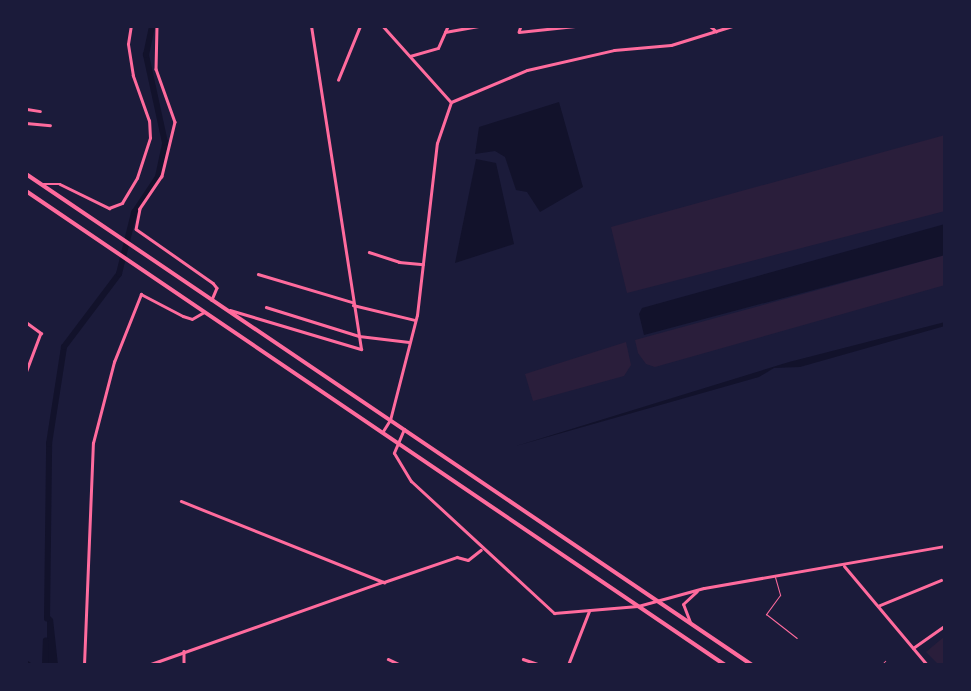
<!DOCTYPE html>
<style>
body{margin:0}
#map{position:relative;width:971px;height:691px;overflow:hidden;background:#1b1b3a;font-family:Rubik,sans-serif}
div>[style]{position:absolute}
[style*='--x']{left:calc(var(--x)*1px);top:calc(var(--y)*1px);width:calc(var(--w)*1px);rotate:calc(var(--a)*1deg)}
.green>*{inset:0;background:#2a1e3b}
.water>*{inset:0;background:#12122b}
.canal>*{height:5.5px;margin:-2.75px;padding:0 2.75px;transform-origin:2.75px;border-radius:2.75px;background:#12122b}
.service>*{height:1px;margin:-0.5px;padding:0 0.5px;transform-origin:0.5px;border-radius:0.5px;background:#ff6b9d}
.minor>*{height:2.5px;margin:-1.25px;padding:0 1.25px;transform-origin:1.25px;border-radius:1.25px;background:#ff6b9d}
.tertiary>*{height:3px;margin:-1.5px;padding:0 1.5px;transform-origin:1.5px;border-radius:1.5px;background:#ff6b9d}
.secondary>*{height:4px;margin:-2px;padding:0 2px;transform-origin:2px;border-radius:2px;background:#ff6b9d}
span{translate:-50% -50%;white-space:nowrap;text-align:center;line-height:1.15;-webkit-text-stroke:4px #1b1b3a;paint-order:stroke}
.frame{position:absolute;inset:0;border:28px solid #1b1b3a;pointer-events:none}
</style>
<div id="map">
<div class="green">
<div style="clip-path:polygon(945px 135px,945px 211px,627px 293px,611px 227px)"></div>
<div style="clip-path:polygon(945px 255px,945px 285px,655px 367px,646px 364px,638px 353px,635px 340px)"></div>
<div style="clip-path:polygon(626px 342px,631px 365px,624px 376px,533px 401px,525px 374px)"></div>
<div style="clip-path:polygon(945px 636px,945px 665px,939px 665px,926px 652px)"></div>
</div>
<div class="water">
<div style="clip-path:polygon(559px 102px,583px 187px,540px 212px,527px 192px,516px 190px,505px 157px,495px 151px,475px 154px,479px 127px)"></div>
<div style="clip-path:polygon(476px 159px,496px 163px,514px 244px,455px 263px)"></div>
<div style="clip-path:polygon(945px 224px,945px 255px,644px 335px,639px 314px,642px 308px)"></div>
<div style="clip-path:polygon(945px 322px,945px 326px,800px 367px,774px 368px,759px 377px,516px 446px,789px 362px)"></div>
<div style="clip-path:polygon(47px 613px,53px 619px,58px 665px,47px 665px)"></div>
</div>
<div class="canal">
<div style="--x:47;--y:619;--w:175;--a:-89.3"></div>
<div style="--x:49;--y:444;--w:98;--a:-81.2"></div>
<div style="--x:64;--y:347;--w:91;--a:-53"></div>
<div style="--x:119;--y:274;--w:63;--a:-76.2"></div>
<div style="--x:134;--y:213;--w:43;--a:-56.3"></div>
<div style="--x:158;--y:177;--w:35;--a:-78"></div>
<div style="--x:165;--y:143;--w:90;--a:-102.2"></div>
<div style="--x:146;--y:55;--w:30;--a:-78"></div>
<div style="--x:26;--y:663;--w:4;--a:34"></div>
<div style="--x:45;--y:665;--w:24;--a:-88"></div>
</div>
<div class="service">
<div style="--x:775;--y:577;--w:19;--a:74"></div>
<div style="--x:780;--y:595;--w:24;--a:126"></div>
<div style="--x:766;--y:614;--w:39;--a:38"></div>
<div style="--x:881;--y:665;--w:6;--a:-45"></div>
</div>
<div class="minor">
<div style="--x:157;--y:26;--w:43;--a:91.3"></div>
<div style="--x:156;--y:69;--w:56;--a:70.3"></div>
<div style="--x:175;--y:122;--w:56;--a:103.5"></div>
<div style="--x:162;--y:176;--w:40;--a:124"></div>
<div style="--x:140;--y:209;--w:20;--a:101"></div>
<div style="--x:136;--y:229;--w:94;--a:35"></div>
<div style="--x:213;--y:283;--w:6;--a:51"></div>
<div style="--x:217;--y:288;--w:13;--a:113"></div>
<div style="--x:383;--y:26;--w:102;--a:48.2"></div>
<div style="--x:521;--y:26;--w:6;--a:108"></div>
<div style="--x:519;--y:32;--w:56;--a:-6.1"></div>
<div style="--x:710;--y:26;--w:8;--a:40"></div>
<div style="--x:445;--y:32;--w:35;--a:-10"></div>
<div style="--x:410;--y:56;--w:29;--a:-16"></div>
<div style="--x:438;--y:48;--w:24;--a:-66"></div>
<div style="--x:338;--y:80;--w:58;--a:-67.8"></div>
<div style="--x:27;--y:109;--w:13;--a:9"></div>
<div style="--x:26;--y:123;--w:24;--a:5"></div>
<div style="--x:42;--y:184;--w:18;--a:0"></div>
<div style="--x:60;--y:184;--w:55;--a:26.1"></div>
<div style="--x:109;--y:208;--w:14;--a:-21"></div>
<div style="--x:122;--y:203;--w:29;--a:-59"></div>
<div style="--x:137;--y:178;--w:42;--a:-72"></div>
<div style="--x:150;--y:138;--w:17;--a:-93"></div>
<div style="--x:149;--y:121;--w:48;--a:-109.6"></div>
<div style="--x:133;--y:76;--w:32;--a:-99"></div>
<div style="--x:128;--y:44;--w:18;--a:-81"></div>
<div style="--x:369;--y:252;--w:32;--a:18"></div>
<div style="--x:399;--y:262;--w:24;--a:5"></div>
<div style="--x:258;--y:274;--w:98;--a:16.6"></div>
<div style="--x:353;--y:305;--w:64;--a:13.6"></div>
<div style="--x:266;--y:307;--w:97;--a:17.3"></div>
<div style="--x:359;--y:336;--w:50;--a:6.8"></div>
<div style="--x:230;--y:310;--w:137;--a:16.6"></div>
<div style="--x:361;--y:349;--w:327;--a:-98.8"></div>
<div style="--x:26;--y:322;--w:19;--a:36"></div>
<div style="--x:41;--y:333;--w:43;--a:110.6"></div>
<div style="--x:181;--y:501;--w:219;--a:21.8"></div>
<div style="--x:384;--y:582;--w:77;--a:-18.9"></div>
<div style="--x:457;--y:557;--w:11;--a:15"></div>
<div style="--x:468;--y:560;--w:16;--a:-38"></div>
<div style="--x:878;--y:606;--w:68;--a:-22.4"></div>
<div style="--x:913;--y:648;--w:39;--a:-35"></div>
<div style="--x:184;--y:651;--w:14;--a:90"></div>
<div style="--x:388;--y:659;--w:14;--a:25"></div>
<div style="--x:523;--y:659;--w:18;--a:19"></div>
<div style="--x:84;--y:665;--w:222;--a:-87.7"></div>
<div style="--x:93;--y:443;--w:84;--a:-75.5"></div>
<div style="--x:114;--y:362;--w:73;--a:-68.3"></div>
<div style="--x:141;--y:294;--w:47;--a:27.6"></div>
<div style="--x:183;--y:316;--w:9;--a:18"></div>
<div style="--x:192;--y:319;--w:14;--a:-30"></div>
<div style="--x:148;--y:665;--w:249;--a:-19.5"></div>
<div style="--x:568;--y:665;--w:58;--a:-68.7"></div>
</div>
<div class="tertiary">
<div style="--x:404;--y:429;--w:26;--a:113"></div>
<div style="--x:394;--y:453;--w:33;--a:59"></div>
<div style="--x:411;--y:481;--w:195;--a:42.7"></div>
<div style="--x:554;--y:613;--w:84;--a:-4.8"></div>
<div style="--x:638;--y:606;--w:68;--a:-15.3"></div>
<div style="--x:704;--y:588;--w:245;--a:-9.9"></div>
<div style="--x:383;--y:431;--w:13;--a:-58"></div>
<div style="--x:390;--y:420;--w:108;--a:-75.6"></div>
<div style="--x:417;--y:315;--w:173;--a:-83.4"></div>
<div style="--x:437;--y:143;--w:43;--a:-71.1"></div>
<div style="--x:451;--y:102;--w:82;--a:-22.8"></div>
<div style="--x:527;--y:70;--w:89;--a:-12.9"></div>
<div style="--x:614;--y:50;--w:57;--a:-5"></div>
<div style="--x:671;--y:45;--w:64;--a:-17.3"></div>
<div style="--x:844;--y:566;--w:129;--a:50"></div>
<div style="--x:690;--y:622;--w:19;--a:-111"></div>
<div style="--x:683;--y:604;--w:19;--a:-43"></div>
</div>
<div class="secondary">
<div style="--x:26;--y:174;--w:876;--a:34.07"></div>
<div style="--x:26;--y:191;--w:845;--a:34.14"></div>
</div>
<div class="frame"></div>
</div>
